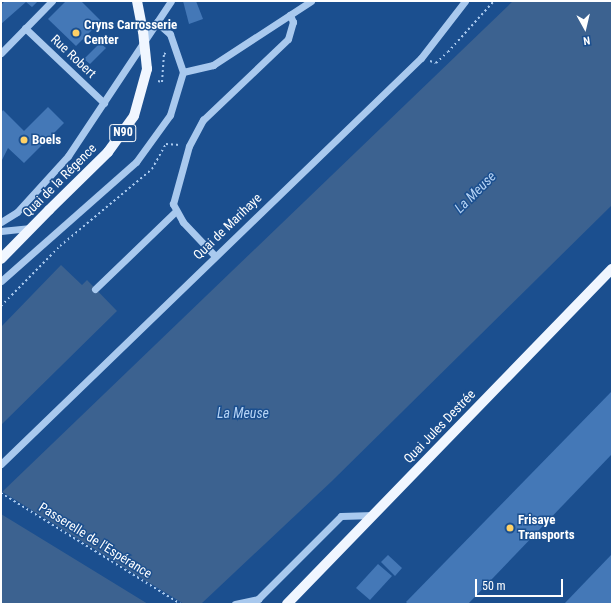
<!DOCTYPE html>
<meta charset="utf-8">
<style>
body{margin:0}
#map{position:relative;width:613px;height:605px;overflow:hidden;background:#1b4f8f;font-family:"Roboto Condensed",sans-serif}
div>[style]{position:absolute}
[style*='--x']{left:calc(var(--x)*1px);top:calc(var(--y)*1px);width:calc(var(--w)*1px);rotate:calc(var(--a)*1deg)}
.water>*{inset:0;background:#3c6290}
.pier>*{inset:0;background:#1b4f8f}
.building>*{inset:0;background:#4478b7}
.path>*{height:2px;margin-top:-1px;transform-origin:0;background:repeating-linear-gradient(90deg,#a9c9ee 0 2px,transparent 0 5px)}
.minor>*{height:7px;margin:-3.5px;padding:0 3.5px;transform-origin:3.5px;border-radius:3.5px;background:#a9c9ee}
.major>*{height:10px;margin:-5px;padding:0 5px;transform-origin:5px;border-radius:5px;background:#f0f6ff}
.major-bridge>*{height:10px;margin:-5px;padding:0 5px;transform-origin:5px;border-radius:5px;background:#f0f6ff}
.dots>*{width:11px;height:11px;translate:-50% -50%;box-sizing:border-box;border:2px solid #1b4f8f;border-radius:50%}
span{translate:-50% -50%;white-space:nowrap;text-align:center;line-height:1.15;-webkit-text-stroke:3px #1b4f8f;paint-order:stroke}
.shield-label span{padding:1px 3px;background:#1b4f8f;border:1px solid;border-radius:3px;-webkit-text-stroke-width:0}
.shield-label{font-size:12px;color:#fff;font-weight:700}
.poi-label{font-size:13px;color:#fff;font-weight:700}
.left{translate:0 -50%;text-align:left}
.street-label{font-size:13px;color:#fff}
.water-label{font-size:14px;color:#b5d3f5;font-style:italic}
.frame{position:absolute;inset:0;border:2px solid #fff;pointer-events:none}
.north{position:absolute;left:565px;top:8px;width:40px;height:40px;-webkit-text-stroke:3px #1b4f8f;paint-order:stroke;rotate:172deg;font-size:11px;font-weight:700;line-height:16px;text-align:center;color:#fff}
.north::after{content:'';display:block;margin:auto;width:14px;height:18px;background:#fff;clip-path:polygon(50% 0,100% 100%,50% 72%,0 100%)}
.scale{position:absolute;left:475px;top:579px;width:88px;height:18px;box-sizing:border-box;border:2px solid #fff;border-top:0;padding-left:5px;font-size:12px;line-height:14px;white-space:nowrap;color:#fff;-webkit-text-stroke:3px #1b4f8f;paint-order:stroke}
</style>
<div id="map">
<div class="water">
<div style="clip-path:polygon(513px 1px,612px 1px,612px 205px,332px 481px,201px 604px,1px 604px,1px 493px)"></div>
<div style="clip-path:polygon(61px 265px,82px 285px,87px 280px,117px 311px,1px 425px,1px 327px)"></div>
</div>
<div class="pier">
<div style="clip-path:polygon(1px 491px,127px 569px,184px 604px,148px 604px,86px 566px,1px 514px)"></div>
</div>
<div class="building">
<div style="clip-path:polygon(5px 1px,38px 1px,32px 7px,26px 2px,1px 24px,1px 5px)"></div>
<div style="clip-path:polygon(66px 1px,81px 1px,101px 21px,76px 46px,48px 19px)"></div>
<div style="clip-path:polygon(183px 1px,196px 1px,203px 19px,189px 24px)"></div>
<div style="clip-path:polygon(100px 43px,106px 48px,90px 64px,84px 59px)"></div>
<div style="clip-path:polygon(48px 107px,64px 123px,24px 163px,8px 148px,1px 162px,1px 113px,3px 110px,24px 131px)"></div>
<div style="clip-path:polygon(612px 391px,612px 454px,468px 604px,408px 604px,406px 602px)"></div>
<div style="clip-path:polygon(612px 554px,612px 604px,564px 604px)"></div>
<div style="clip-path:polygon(388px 555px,402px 568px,395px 576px,381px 562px)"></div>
<div style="clip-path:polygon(378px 564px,392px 576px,370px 600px,356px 588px)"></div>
</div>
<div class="path">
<div style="--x:430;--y:61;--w:6;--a:18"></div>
<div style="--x:436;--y:63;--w:16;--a:-43"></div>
<div style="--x:448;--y:52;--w:69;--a:-48"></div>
<div style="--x:158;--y:81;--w:4;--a:14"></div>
<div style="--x:162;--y:82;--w:28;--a:-86"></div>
<div style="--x:164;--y:54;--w:4;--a:-27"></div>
<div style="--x:1;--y:306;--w:84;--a:-45.5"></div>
<div style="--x:60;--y:246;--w:120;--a:-39.9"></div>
<div style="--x:152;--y:169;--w:29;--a:-61"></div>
<div style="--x:166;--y:144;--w:14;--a:4"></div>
<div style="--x:1;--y:493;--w:211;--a:31.7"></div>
</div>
<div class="minor">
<div style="--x:25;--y:28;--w:109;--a:43.5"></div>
<div style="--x:1;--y:53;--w:73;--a:-45.6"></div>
<div style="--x:183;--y:72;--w:31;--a:-13"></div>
<div style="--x:213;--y:65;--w:117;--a:-33.1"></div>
<div style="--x:1;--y:222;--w:19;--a:-32"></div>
<div style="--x:17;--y:212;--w:76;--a:-47.7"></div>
<div style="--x:68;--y:156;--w:186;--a:-56.4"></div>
<div style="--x:1;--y:231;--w:30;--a:-6"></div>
<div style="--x:215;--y:256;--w:47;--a:-133.3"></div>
<div style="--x:183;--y:222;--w:21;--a:-119"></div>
<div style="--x:173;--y:204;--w:60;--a:-74.6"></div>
<div style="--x:189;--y:146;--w:30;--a:-62"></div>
<div style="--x:203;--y:120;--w:117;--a:-43.6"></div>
<div style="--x:288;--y:39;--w:18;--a:-74"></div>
<div style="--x:293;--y:22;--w:8;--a:-113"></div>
<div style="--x:1;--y:281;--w:180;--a:-41.4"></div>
<div style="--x:136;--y:162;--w:58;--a:-54.1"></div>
<div style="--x:170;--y:115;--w:45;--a:-73.2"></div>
<div style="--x:183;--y:72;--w:40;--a:-108.9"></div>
<div style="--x:170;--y:34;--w:18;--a:-139"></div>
<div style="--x:95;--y:289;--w:112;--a:-43.9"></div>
<div style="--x:1;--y:464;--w:584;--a:-44.03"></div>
<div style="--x:421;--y:58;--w:72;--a:-52.3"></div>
<div style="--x:235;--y:604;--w:24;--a:-12"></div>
<div style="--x:258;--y:599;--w:117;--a:-45"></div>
<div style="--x:341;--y:516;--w:32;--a:-2"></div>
</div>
<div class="major">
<div style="--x:137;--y:1;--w:31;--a:79"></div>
<div style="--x:1;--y:259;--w:69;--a:-45.6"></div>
<div style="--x:287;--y:604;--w:467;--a:-45.9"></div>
</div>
<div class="major-bridge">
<div style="--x:49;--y:210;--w:83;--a:-44.5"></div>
<div style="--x:108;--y:152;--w:44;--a:-54.2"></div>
<div style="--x:134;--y:116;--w:49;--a:-74.5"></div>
<div style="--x:147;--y:69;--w:38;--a:-96"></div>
</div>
<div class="dots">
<div style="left:76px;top:33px;background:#ffd166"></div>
<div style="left:24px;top:140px;background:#ffd166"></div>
<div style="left:510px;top:528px;background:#ffd166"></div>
</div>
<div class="shield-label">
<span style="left:123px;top:133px">N90</span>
</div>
<div class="poi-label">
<span class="left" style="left:84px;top:33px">Cryns Carrosserie<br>Center</span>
<span class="left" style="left:32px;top:140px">Boels</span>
<span class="left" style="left:518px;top:528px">Frisaye<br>Transports</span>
</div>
<div class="street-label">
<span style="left:73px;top:57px;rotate:43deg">Rue Robert</span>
<span style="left:60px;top:181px;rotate:-45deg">Quai de la Régence</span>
<span style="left:228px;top:227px;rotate:-44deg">Quai de Marihaye</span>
<span style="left:440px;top:427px;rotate:-46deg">Quai Jules Destrée</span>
<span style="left:95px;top:541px;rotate:32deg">Passerelle de l'Espérance</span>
</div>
<div class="water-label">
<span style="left:475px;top:192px;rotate:-45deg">La Meuse</span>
<span style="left:243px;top:413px">La Meuse</span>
</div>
<div class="frame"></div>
<div class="north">N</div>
<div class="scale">50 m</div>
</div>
